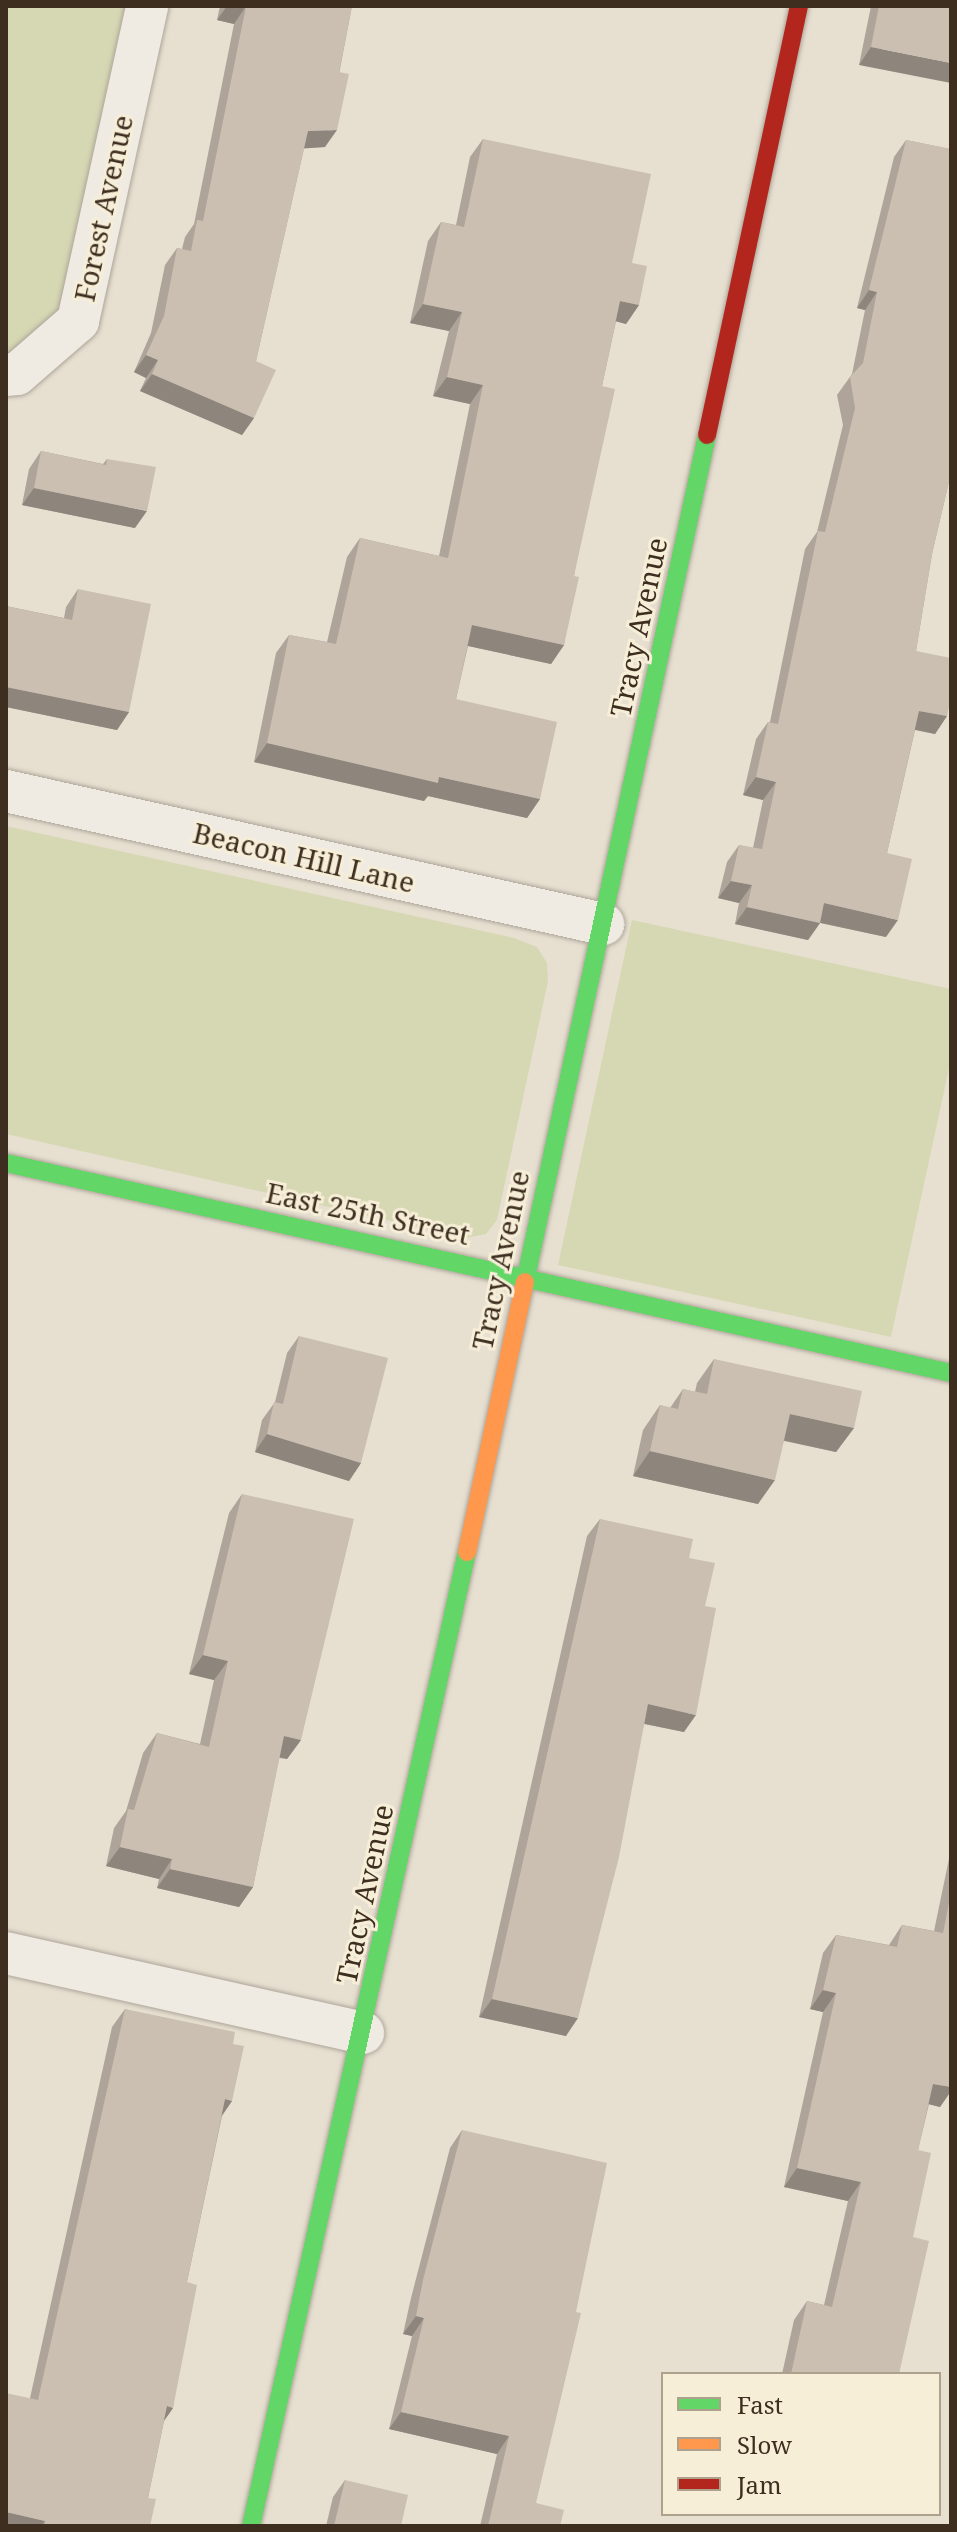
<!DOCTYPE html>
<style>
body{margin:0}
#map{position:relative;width:957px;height:2532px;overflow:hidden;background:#e7e0d1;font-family:"Noto Serif",serif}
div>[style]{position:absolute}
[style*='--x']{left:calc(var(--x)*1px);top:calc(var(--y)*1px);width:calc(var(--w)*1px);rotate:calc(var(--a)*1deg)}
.green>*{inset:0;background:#d6d7b3}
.roads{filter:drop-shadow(0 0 2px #ada599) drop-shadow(0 0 2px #ada599)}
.street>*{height:42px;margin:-21px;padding:0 21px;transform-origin:21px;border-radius:21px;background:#efebe3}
.fast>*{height:18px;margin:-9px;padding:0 9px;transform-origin:9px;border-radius:9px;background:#63d668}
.slow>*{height:18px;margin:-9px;padding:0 9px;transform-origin:9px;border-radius:9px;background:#ff974d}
.jam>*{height:18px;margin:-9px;padding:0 9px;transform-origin:9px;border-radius:9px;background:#b3261e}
.wall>*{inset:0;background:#afa499}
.shaded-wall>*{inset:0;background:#8e867d}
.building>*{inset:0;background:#cbbfb2}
span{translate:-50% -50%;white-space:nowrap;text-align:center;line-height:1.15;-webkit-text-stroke:6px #f7eed8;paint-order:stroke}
.street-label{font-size:28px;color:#3d2e20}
.frame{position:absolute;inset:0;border:8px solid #3d2e20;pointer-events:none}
.legend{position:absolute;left:661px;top:2372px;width:280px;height:144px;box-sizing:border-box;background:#f7eed8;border:2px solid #ada18e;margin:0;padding:10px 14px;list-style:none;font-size:24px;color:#3d2e20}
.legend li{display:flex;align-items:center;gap:16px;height:40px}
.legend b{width:40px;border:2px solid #ada18e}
</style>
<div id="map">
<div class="green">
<div style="clip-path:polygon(6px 6px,135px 6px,59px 323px,6px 360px)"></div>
<div style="clip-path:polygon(6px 826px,514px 938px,537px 947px,547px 963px,548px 981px,497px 1220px,486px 1234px,466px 1238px,6px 1134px)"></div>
<div style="clip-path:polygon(632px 920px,951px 989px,951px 1059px,891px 1337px,558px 1265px)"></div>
</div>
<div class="roads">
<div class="street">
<div style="--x:6;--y:375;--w:11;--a:-5"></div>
<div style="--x:17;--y:374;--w:81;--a:-41"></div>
<div style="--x:78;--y:321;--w:322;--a:-77.6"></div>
<div style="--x:6;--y:791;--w:612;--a:12.56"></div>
<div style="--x:6;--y:1953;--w:366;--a:12.6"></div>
</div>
<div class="fast">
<div style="--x:6;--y:1163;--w:968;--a:12.53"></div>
<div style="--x:525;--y:1282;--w:866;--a:-77.87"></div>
<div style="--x:251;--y:2526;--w:998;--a:-77.5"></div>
</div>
<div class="slow">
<div style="--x:467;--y:1552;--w:276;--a:-77.9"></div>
</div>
<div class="jam">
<div style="--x:707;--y:435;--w:439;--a:-77.9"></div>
</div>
</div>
<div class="wall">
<div style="clip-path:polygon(220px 6px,352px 6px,325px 147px,304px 148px,256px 361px,254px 418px,242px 435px,140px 391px,146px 378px,134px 372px,151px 333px,165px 265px,177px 248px,182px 249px,185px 237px,194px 224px,234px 24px,217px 20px)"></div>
<div style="clip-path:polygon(871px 6px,951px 6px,859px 65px)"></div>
<div style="clip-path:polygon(483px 139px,632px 263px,639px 305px,626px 324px,616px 321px,602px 386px,564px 645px,551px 664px,468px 646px,456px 699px,540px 799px,527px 818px,428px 796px,424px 801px,254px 762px,276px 653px,289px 635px,327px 642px,347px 557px,360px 538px,439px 556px,470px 404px,433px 396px,449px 331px,410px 323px,428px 241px,441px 222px,456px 225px,470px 157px)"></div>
<div style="clip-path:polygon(906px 140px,950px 149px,951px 145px,951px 473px,932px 554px,916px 651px,947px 716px,935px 734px,915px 730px,887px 853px,886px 937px,820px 923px,808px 940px,735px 924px,739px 903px,718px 898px,727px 862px,739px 845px,753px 848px,763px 800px,743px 795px,756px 739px,768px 722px,770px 722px,805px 549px,817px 532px,843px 425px,837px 395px,852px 374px,865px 310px,857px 308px,894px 157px)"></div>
<div style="clip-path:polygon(41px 451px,103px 464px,107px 459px,135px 528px,22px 505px,29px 469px)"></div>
<div style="clip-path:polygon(78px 589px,129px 712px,117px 730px,6px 707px,6px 606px,64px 618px,66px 607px)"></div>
<div style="clip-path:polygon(299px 1336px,361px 1463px,349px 1481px,255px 1452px,262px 1420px,275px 1402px,287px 1353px)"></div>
<div style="clip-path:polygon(714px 1359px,854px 1428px,836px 1452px,784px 1441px,758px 1504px,633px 1476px,643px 1430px,660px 1405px,670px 1408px,683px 1389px,695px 1392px,697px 1383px)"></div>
<div style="clip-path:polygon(242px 1494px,301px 1740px,287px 1759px,279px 1758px,253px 1887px,239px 1907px,157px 1888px,159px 1879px,106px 1866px,114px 1828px,126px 1811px,143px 1753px,157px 1733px,200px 1744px,214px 1680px,189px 1674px,229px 1513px)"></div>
<div style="clip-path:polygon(600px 1519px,689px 1558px,705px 1606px,684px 1732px,644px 1724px,566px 2036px,479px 2017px,587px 1536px)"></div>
<div style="clip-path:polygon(951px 1849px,951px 2091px,940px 2107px,929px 2104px,918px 2150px,913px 2237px,899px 2374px,782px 2374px,794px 2320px,807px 2301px,824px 2305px,848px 2201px,784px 2187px,823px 2012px,810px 2009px,823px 1953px,836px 1935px,889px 1945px,902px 1925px,934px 1931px)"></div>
<div style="clip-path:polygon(125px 2009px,233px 2044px,232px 2101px,222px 2116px,187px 2282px,173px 2408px,164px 2421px,148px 2498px,150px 2526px,6px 2526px,30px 2398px,112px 2027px)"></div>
<div style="clip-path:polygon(462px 2130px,536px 2503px,560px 2526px,480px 2526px,497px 2454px,389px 2429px,412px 2336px,403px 2334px,411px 2298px,450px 2148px)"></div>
<div style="clip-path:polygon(345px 2480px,401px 2526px,326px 2526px,333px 2497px)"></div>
</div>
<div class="shaded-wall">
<div style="clip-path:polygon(227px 6px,246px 6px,234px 24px,217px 20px)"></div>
<div style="clip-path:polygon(871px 47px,951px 63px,951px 83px,859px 65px)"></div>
<div style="clip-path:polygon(337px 130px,325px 147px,296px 149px,308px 131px)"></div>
<div style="clip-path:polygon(869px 290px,877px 292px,865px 310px,857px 308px)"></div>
<div style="clip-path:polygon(620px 301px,639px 305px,626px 324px,607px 319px)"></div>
<div style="clip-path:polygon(423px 304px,462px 312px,449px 331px,410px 323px)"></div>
<div style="clip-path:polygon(146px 355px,158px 360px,146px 378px,134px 372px)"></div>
<div style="clip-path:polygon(152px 374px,254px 418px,242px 435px,140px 391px)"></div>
<div style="clip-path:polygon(447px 377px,483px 385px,470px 404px,433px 396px)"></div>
<div style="clip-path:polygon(34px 488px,147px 511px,135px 528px,22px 505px)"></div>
<div style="clip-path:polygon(472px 625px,564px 645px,551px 664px,459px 644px)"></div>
<div style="clip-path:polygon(6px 687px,129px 712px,117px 730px,6px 707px)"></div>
<div style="clip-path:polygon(919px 711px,947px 716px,935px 734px,907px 728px)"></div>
<div style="clip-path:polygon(267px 743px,439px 777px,540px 799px,527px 818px,428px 796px,424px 801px,254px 762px)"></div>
<div style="clip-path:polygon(756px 777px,776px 782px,763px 800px,743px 795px)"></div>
<div style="clip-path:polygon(731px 881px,752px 885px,739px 903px,718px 898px)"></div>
<div style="clip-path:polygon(824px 903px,898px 920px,886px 937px,812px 921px)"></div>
<div style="clip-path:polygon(747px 907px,820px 923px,808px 940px,735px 924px)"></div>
<div style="clip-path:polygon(790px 1414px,854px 1428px,836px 1452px,773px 1438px)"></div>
<div style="clip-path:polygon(267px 1434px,361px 1463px,349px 1481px,255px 1452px)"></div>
<div style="clip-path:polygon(650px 1451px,775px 1480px,758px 1504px,633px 1476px)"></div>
<div style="clip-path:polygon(203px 1655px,228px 1661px,214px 1680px,189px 1674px)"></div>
<div style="clip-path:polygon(648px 1704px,696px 1715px,684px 1732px,636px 1722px)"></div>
<div style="clip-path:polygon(284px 1736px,301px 1740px,287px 1759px,270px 1755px)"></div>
<div style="clip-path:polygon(120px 1847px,172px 1859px,159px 1879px,106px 1866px)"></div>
<div style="clip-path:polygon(170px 1869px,253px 1887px,239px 1907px,157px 1888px)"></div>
<div style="clip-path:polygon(823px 1990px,836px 1993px,823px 2012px,810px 2009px)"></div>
<div style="clip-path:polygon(492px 1999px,578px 2018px,566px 2036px,479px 2017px)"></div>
<div style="clip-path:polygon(933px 2084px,951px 2087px,951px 2091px,940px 2107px,920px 2102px)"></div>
<div style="clip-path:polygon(225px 2099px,232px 2101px,220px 2118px)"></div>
<div style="clip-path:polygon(797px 2168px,861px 2182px,848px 2201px,784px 2187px)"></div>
<div style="clip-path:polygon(416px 2316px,424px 2318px,412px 2336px,403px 2334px)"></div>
<div style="clip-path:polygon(167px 2406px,173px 2408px,161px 2425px)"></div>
<div style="clip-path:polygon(401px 2412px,509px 2436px,497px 2454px,389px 2429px)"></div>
<div style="clip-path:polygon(6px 2512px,45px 2521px,41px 2526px,6px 2526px)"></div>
</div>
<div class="building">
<div style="clip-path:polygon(246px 6px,352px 6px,339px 72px,349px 74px,337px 130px,308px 131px,256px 361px,276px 370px,254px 418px,152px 374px,158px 360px,146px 355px,164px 316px,177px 248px,191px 251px,197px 220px,203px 221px)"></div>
<div style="clip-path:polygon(879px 6px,951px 6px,951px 63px,871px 47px)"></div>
<div style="clip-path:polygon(483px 139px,651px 174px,632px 263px,647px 266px,639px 305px,620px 301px,602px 386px,615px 389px,574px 576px,579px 577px,564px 645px,472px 625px,456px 699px,557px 722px,540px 799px,439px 777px,438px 783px,267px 743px,289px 635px,336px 644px,360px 538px,448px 558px,483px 385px,447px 377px,462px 312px,423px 304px,441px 222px,464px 227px)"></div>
<div style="clip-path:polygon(906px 140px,951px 149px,951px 473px,932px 554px,916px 651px,951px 658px,951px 697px,947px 716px,919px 711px,887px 853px,912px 859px,898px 920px,824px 903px,820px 923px,747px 907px,752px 885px,731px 881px,739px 845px,762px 849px,776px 782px,756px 777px,768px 722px,778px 724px,818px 531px,825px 532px,855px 408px,850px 377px,863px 363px,877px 292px,869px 290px)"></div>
<div style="clip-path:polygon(41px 451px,106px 465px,107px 459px,156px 467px,147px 511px,34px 488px)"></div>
<div style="clip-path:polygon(78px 589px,151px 604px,129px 712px,6px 687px,6px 606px,72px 620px)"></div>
<div style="clip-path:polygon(299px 1336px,388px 1358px,361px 1463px,267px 1434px,274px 1402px,283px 1404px)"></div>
<div style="clip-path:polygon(714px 1359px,862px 1391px,854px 1428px,790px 1414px,775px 1480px,650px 1451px,660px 1405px,678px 1409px,683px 1389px,707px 1394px)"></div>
<div style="clip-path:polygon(242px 1494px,354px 1519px,301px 1740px,284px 1736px,253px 1887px,170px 1869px,172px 1859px,120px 1847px,128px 1809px,134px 1810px,157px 1733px,209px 1747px,228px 1661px,203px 1655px)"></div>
<div style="clip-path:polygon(600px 1519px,693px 1539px,689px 1558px,715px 1563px,705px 1606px,716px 1608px,696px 1715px,648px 1704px,619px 1857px,578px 2018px,492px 1999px)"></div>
<div style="clip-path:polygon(951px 1893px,951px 2087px,933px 2084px,918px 2150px,931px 2153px,913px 2237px,929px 2241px,899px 2374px,791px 2374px,807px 2301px,832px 2307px,861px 2182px,797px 2168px,836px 1993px,823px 1990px,836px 1935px,897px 1947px,902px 1925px,943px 1933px)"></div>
<div style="clip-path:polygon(125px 2009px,235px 2032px,233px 2044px,244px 2046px,232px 2101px,225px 2099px,187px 2282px,197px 2285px,173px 2408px,167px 2406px,148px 2498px,156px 2499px,150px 2526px,44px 2526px,45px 2521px,6px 2512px,6px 2393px,38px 2400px)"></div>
<div style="clip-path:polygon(462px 2130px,607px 2163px,576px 2312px,581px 2313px,536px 2503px,564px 2510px,560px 2526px,488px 2526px,509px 2436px,401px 2412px,424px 2318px,416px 2316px,423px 2280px)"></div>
<div style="clip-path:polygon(345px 2480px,408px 2495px,401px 2526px,334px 2526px)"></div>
</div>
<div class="street-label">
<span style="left:103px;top:208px;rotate:-78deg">Forest Avenue</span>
<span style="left:638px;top:627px;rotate:-78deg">Tracy Avenue</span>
<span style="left:304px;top:857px;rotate:13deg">Beacon Hill Lane</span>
<span style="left:368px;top:1213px;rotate:12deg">East 25th Street</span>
<span style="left:500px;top:1260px;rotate:-78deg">Tracy Avenue</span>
<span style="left:364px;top:1894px;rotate:-78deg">Tracy Avenue</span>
</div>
<div class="frame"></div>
<ul class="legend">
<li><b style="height:10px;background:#63d668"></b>Fast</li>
<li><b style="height:10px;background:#ff974d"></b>Slow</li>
<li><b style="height:10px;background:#b3261e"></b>Jam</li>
</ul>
</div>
